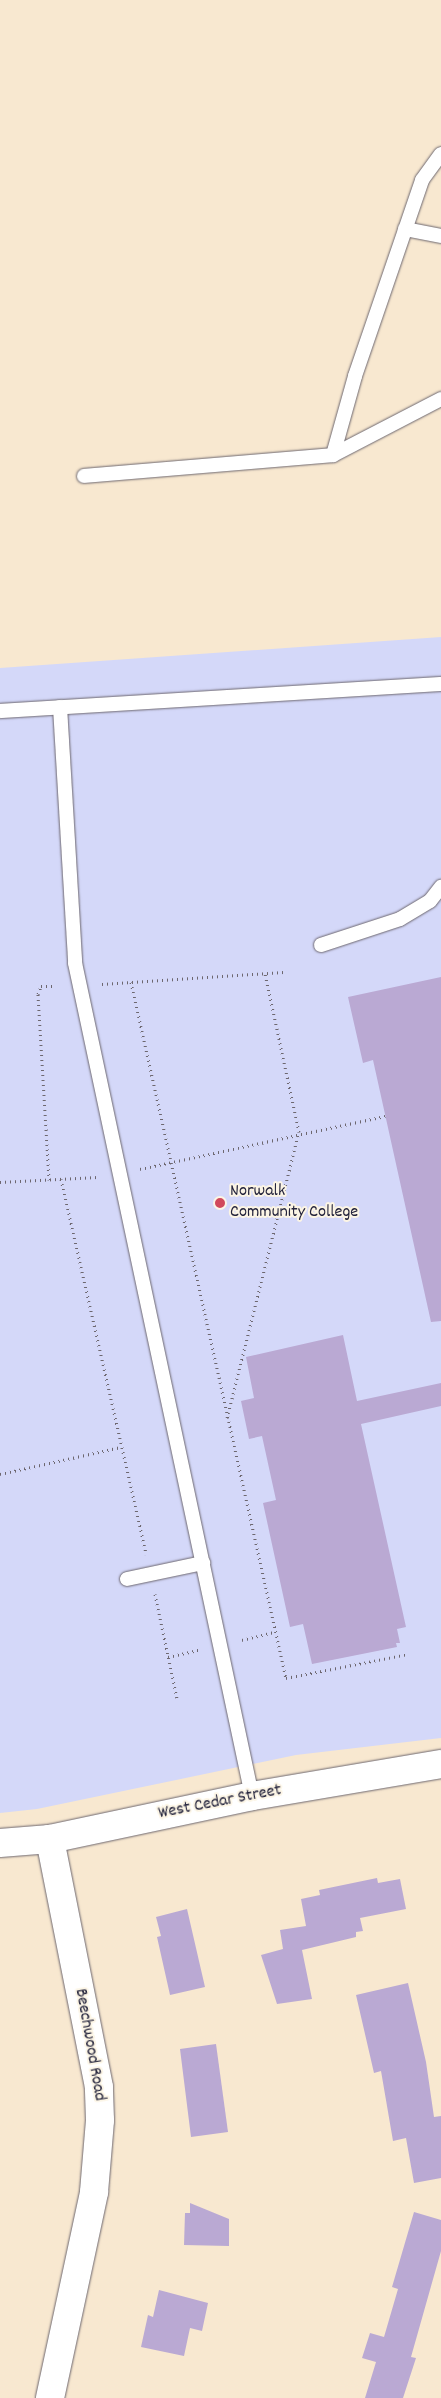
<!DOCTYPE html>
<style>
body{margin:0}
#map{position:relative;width:441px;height:2398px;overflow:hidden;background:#f8e8d0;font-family:Dekko,sans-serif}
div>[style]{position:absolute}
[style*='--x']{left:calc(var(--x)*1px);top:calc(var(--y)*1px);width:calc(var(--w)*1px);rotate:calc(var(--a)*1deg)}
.built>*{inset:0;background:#d4d8f9}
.building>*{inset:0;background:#baa9d3}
.path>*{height:3px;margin-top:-1.5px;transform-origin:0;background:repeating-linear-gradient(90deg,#6d676f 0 1px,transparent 0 5px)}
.roads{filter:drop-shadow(0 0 1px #6d676f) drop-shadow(0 0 1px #6d676f)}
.lane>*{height:14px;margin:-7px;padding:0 7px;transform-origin:7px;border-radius:7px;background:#fff}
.street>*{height:28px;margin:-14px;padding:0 14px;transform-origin:14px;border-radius:14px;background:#fff}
.dots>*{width:14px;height:14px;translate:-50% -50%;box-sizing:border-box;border:2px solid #fcf5e5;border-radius:50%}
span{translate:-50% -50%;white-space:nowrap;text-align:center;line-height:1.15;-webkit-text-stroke:4px #fcf5e5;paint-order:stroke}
.poi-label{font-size:18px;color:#22223b}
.left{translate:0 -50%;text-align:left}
.street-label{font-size:18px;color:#22223b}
</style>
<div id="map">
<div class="built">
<div style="clip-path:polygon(441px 637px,441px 1738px,296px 1755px,37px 1809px,0 1813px,0 668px)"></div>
</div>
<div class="building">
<div style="clip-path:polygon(441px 977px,441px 1321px,431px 1322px,373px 1060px,363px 1063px,348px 997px)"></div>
<div style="clip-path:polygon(343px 1335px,357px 1401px,441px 1383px,441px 1406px,361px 1424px,406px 1627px,397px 1629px,400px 1643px,396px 1643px,397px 1647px,312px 1664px,303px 1624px,290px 1627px,263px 1503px,276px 1500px,262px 1436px,249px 1439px,241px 1401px,254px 1398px,246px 1357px)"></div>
<div style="clip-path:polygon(377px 1878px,378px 1883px,400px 1879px,406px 1909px,360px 1918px,363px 1931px,356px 1932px,356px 1937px,302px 1950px,312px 1999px,277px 2004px,261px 1955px,283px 1949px,280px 1930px,306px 1926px,301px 1899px,320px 1895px,319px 1890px)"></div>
<div style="clip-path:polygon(187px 1909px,205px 1987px,170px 1995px,157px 1937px,161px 1936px,156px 1917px)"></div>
<div style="clip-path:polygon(408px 1983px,426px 2062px,434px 2117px,441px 2116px,441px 2178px,414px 2183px,406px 2138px,393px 2141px,381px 2071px,374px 2073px,356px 1995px)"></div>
<div style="clip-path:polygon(216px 2044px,228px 2132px,191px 2137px,180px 2049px)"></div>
<div style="clip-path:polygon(190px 2203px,229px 2219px,229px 2246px,184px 2245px,185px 2213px,190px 2213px)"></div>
<div style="clip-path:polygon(414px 2212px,441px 2220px,441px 2251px,411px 2357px,416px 2358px,403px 2398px,365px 2398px,376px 2362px,362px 2358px,370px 2333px,384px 2337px,398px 2289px,392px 2287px)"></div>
<div style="clip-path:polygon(159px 2290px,208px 2303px,202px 2331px,190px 2328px,184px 2356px,141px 2347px,148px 2315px,153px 2317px)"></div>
</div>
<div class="path">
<div style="--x:131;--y:982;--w:713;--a:77.45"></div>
<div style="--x:286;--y:1678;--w:124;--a:-11.1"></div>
<div style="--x:102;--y:984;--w:182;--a:-3.8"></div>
<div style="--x:140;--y:1169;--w:251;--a:-12.2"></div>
<div style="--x:61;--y:1179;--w:385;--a:77.2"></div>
<div style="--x:49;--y:1180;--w:186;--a:-93.4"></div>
<div style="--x:38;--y:994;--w:9;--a:-69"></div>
<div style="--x:41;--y:986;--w:14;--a:0"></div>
<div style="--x:0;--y:1182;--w:98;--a:-2.9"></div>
<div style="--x:227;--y:1418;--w:295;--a:-75.9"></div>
<div style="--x:299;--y:1132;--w:163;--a:-102.1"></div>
<div style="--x:0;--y:1474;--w:124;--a:-12.6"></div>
<div style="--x:155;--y:1594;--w:106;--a:78.1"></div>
<div style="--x:242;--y:1640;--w:34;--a:-14"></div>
<div style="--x:168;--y:1657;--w:32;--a:-13"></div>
</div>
<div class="roads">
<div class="lane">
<div style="--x:405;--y:229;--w:37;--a:11"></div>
<div style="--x:333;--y:455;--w:122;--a:-27.4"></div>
<div style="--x:84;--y:476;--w:250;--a:-4.8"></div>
<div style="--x:333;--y:455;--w:82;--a:-74.4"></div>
<div style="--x:355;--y:376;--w:207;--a:-71.1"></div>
<div style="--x:422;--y:180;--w:32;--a:-54"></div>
<div style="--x:60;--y:707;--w:256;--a:86.6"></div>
<div style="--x:75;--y:963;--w:852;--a:78"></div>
<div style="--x:0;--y:711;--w:442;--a:-3.5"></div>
<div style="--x:321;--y:945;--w:83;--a:-18.2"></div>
<div style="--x:400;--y:919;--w:35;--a:-31"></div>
<div style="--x:430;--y:901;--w:18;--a:-52"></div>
<div style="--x:127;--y:1579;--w:78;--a:-11.9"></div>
</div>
<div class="street">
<div style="--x:0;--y:1843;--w:50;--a:-4.6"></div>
<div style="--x:50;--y:1839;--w:207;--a:-12"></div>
<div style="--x:252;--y:1796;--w:192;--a:-9.6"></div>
<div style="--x:50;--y:2398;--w:211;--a:-77.9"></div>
<div style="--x:94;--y:2192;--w:72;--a:-85.2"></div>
<div style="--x:100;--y:2120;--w:33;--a:-92"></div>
<div style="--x:99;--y:2087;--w:253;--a:-101.2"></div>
</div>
</div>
<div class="dots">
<div style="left:220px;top:1203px;background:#d1495b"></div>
</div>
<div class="poi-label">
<span class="left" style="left:230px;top:1203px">Norwalk<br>Community College</span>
</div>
<div class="street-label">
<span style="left:220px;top:1803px;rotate:-11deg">West Cedar Street</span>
<span style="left:89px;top:2045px;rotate:80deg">Beechwood Road</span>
</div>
</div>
